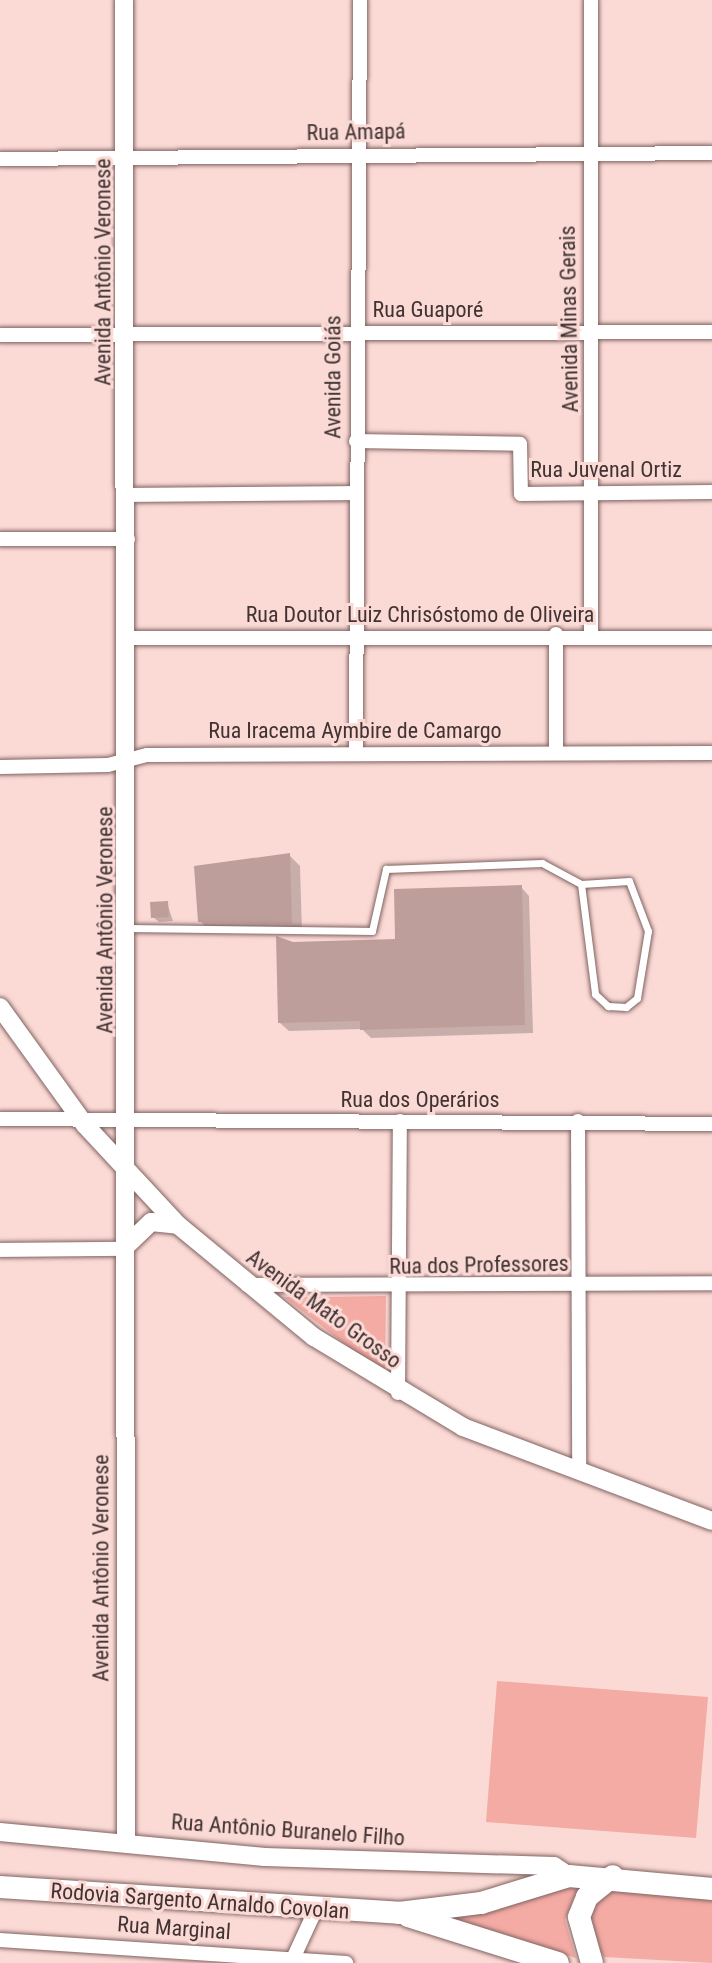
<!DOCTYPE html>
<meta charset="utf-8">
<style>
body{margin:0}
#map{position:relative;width:712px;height:1963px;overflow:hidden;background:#fbdad6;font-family:"Roboto Condensed",sans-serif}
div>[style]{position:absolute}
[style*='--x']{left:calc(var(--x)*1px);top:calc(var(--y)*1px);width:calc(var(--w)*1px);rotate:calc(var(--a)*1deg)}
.green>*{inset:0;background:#f4aba4}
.shadow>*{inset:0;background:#0003}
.building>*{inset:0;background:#bd9e9b}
.roads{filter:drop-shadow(0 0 2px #806361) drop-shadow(0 0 2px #806361)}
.lane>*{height:7px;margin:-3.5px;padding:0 3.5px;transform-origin:3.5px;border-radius:3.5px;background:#fff}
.street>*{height:14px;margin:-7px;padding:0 7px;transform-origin:7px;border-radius:7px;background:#fff}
.secondary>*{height:18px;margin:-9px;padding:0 9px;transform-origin:9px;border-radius:9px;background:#fff}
.primary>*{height:22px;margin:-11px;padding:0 11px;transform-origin:11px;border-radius:11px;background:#fff}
span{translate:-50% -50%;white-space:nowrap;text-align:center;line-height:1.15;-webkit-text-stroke:6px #fbdad6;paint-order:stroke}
.street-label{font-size:22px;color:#403332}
</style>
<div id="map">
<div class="green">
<div style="clip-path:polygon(386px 1296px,385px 1375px,284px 1297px,322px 1297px)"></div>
<div style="clip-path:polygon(497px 1681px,708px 1697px,696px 1838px,486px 1822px)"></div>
<div style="clip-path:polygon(580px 1884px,565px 1920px,576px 1958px,453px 1918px)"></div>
<div style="clip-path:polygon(615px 1889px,712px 1899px,712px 1963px,604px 1957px,587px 1931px,595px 1901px)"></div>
</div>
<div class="shadow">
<div style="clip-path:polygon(289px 855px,300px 866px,302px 933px,211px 932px,200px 921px)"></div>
<div style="clip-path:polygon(521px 887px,529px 896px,533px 1033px,371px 1038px,362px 1029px,289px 1031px,280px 1023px,292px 944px,397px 941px)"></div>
<div style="clip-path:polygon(167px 903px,173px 921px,159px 922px,153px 917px)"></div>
</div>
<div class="building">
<div style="clip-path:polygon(290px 853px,292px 924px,198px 922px,194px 866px)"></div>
<div style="clip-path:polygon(522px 885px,525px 1025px,360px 1030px,360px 1021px,278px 1023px,276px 936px,293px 942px,395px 939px,394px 889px)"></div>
<div style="clip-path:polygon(168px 901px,169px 917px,151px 918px,150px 902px)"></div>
</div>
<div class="roads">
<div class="lane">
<div style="--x:130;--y:928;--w:242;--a:0.7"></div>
<div style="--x:372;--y:931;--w:64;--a:-77.3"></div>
<div style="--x:386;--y:869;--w:156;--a:-2.2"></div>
<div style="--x:542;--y:863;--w:44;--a:28.3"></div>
<div style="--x:581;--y:884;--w:111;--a:82.7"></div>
<div style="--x:595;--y:994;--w:18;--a:43"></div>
<div style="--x:608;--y:1006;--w:18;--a:3"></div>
<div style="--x:626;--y:1007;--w:14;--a:-39"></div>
<div style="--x:637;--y:998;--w:68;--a:-80.7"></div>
<div style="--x:648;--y:931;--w:53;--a:-110.8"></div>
<div style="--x:629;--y:881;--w:48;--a:176.4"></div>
</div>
<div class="street">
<div style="--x:0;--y:159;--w:712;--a:-0.48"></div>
<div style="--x:0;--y:335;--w:712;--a:-0.24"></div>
<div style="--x:356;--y:441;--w:164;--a:1"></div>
<div style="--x:520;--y:444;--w:50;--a:88.9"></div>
<div style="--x:521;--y:494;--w:191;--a:-0.6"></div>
<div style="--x:128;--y:495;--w:228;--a:-0.5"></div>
<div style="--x:0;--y:539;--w:128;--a:0"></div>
<div style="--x:556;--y:634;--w:118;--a:90"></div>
<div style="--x:591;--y:637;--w:637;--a:-90"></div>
<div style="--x:128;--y:638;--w:584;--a:0"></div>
<div style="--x:356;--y:753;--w:753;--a:-89.7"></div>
<div style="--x:0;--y:767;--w:108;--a:-1.1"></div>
<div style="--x:108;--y:765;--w:40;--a:-14.4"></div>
<div style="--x:147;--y:755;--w:565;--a:-0.2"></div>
<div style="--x:0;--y:1119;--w:712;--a:0.4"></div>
<div style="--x:578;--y:1121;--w:349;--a:89.8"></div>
<div style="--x:0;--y:1250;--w:123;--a:-0.5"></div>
<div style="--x:247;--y:1285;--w:465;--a:-0.2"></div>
<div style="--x:398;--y:1393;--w:272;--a:-89.6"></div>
<div style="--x:0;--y:1940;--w:347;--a:3.8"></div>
<div style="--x:291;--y:1963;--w:60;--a:-65.2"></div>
</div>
<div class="secondary">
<div style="--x:124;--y:0;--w:1841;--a:89.94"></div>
<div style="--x:0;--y:1007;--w:145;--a:54.2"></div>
<div style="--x:85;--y:1125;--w:137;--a:47.1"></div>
<div style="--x:178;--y:1225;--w:176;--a:39.5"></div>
<div style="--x:314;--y:1337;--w:174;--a:31.1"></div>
<div style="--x:463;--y:1427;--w:266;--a:20.7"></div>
<div style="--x:123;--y:1249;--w:39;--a:-44"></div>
<div style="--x:151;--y:1222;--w:27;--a:6"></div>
<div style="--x:0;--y:1832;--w:266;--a:5.4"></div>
<div style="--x:265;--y:1857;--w:289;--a:1.8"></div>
<div style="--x:554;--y:1866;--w:18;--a:34"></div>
</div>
<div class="primary">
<div style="--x:0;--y:1887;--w:400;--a:3.7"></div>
<div style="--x:399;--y:1913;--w:83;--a:-7"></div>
<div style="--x:481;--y:1903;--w:92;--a:-17.1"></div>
<div style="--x:569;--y:1876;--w:144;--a:5.2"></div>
<div style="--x:408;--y:1916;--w:157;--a:17.4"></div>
<div style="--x:592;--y:1963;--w:48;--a:-105.8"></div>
<div style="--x:579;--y:1917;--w:22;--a:-68"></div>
<div style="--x:587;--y:1897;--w:33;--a:-39"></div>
</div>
</div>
<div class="street-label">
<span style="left:356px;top:132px;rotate:-1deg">Rua Amapá</span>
<span style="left:103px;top:272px;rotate:-90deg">Avenida Antônio Veronese</span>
<span style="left:428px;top:310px">Rua Guaporé</span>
<span style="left:569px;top:319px;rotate:-91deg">Avenida Minas Gerais</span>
<span style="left:333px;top:377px;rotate:-90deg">Avenida Goiás</span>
<span style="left:606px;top:470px">Rua Juvenal Ortiz</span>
<span style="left:420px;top:615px">Rua Doutor Luiz Chrisóstomo de Oliveira</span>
<span style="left:355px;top:731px">Rua Iracema Aymbire de Camargo</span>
<span style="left:105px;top:920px;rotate:-90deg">Avenida Antônio Veronese</span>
<span style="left:420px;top:1100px">Rua dos Operários</span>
<span style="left:479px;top:1265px;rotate:-1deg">Rua dos Professores</span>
<span style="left:324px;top:1309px;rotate:36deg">Avenida Mato Grosso</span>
<span style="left:101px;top:1568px;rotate:-90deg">Avenida Antônio Veronese</span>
<span style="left:288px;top:1830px;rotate:4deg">Rua Antônio Buranelo Filho</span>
<span style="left:200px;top:1901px;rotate:4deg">Rodovia Sargento Arnaldo Covolan</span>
<span style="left:174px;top:1928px;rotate:4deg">Rua Marginal</span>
</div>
</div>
